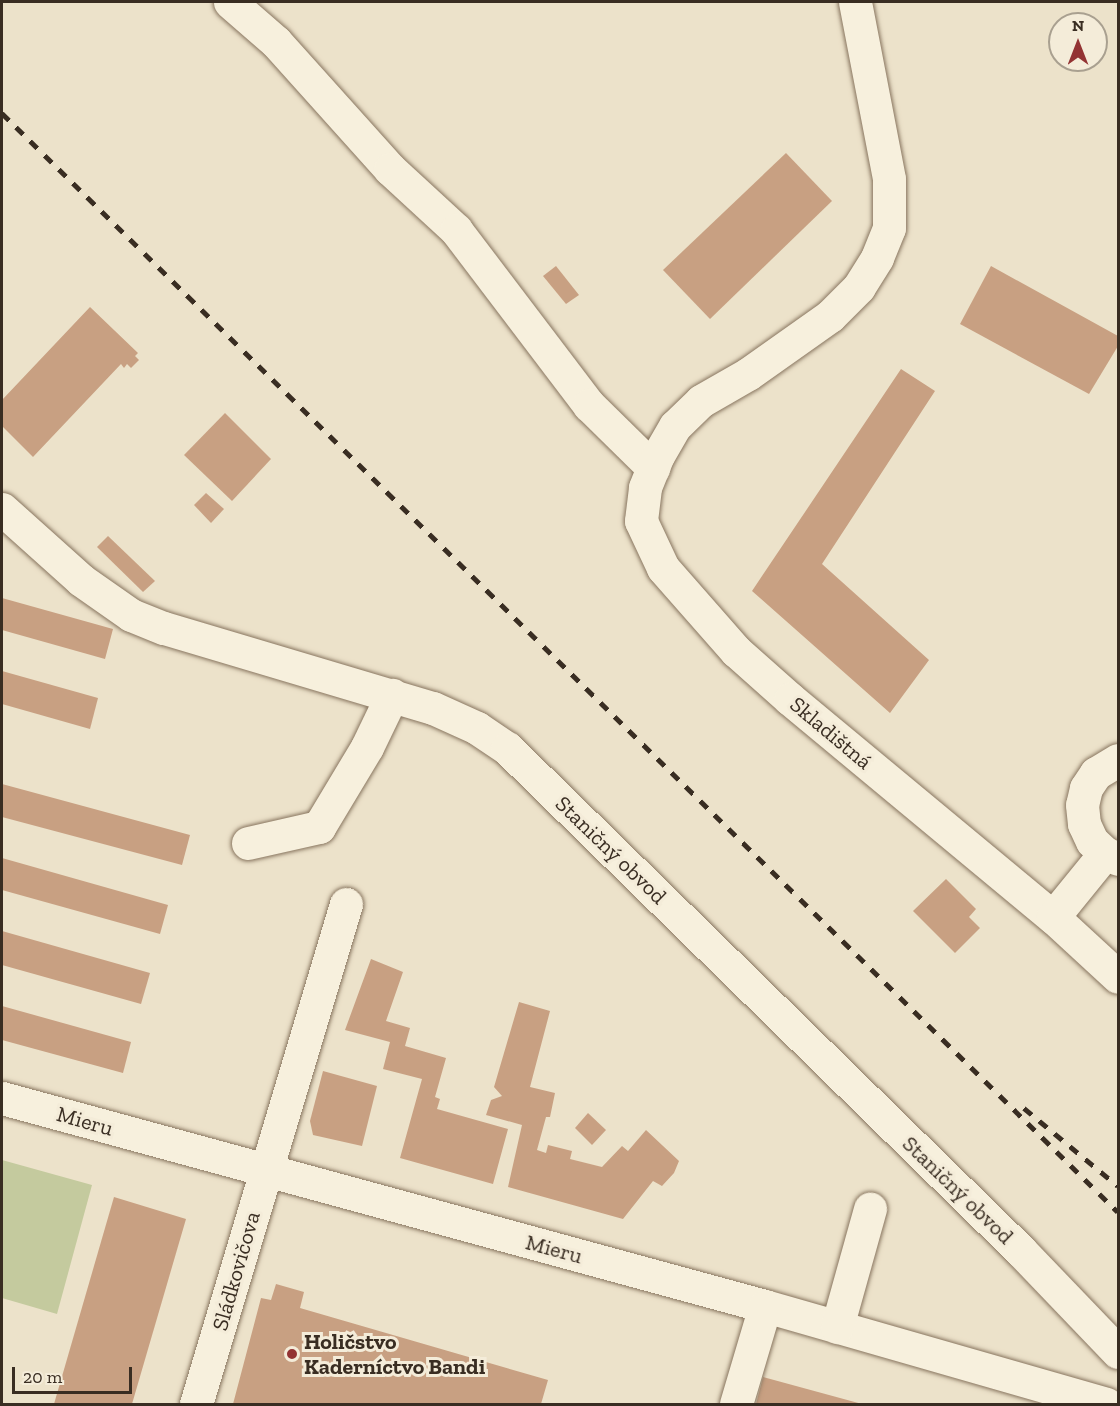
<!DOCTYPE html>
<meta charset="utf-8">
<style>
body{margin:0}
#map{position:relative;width:1120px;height:1406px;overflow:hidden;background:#ece2ca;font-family:"Zilla Slab",serif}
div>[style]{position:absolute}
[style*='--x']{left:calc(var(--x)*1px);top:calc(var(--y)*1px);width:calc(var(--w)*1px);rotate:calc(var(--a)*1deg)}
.green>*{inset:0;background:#c4ca9e}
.building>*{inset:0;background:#c8a082}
.roads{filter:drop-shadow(0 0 2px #88755f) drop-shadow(0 0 2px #88755f)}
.minor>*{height:33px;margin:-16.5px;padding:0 16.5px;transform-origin:16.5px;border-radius:16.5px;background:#f7f0dd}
.rail>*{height:4.5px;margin-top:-2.25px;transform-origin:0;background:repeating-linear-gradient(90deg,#392d22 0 10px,transparent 0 20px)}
.dots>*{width:16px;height:16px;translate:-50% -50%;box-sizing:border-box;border:3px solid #f4ecd9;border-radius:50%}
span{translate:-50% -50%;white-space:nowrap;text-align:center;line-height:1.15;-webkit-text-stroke:6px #f4ecd9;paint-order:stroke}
.street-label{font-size:22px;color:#392d22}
.poi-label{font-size:22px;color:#392d22;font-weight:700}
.left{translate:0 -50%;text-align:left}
.frame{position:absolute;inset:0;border:3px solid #392d22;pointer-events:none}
.north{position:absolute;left:1048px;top:12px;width:60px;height:60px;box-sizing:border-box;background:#f4ecd9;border:2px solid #a9a090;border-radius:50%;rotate:0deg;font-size:16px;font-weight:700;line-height:24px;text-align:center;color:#392d22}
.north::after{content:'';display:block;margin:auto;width:21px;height:27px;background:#933333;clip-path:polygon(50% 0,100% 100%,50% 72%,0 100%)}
.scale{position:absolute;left:12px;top:1367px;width:120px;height:27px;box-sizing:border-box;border:3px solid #392d22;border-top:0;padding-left:8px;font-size:18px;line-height:21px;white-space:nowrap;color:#392d22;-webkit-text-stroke:4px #f4ecd9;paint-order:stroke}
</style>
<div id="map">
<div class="green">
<div style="clip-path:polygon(2px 1160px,92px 1185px,57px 1314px,2px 1298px)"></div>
</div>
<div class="building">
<div style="clip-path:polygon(786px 153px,832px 201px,710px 319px,663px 270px)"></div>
<div style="clip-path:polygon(556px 266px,579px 295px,566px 304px,543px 276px)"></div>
<div style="clip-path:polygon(991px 266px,1118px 336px,1118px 346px,1089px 394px,960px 324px)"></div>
<div style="clip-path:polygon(90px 307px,138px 353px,135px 356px,139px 360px,131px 368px,127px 364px,124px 368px,121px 364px,33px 457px,2px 426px,2px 400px)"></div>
<div style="clip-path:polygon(901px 369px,935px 391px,822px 564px,929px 660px,890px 713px,752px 591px)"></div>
<div style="clip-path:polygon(225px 413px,271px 459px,232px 501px,184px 455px)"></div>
<div style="clip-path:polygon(206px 493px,224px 509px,211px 523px,194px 505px)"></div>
<div style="clip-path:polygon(108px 536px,155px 581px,143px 592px,97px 547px)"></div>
<div style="clip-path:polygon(2px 598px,113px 629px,105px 659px,2px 630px)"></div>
<div style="clip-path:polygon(2px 671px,98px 698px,90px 729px,2px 704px)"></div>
<div style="clip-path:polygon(2px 784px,190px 835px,182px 865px,2px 817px)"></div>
<div style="clip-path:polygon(2px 858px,168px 905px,160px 934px,2px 890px)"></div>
<div style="clip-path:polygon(946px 879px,976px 909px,969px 917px,980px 928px,955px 953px,913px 911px)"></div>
<div style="clip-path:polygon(2px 931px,150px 973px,141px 1004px,2px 965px)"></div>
<div style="clip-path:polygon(371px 959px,403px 972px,386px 1021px,410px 1028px,405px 1046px,446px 1058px,435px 1097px,440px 1099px,437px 1109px,508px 1129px,493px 1184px,400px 1158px,422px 1079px,383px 1069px,390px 1042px,345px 1030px)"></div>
<div style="clip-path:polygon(519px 1002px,550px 1011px,530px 1087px,555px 1093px,550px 1117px,546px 1117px,537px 1150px,546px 1153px,548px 1145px,572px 1151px,570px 1159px,602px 1167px,622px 1146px,628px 1151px,646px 1130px,679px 1161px,674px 1173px,662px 1186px,653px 1181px,623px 1219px,508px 1187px,522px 1125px,486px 1115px,491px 1100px,502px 1096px,494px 1087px)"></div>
<div style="clip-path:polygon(2px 1006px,131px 1042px,123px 1073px,2px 1040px)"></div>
<div style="clip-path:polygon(323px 1071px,377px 1086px,362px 1146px,313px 1135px,310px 1121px)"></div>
<div style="clip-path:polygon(588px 1113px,606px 1130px,592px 1145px,575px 1128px)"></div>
<div style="clip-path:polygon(114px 1197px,186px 1219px,132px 1404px,54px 1404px)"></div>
<div style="clip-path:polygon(276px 1284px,304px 1292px,300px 1308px,548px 1380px,541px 1404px,233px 1404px,261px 1298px,271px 1300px)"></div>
<div style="clip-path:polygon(763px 1377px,862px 1404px,756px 1404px)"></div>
</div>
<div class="roads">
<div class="minor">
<div style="--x:230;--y:2;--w:61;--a:41"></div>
<div style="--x:276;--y:42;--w:171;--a:48.1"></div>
<div style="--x:390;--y:169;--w:90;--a:42.7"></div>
<div style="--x:456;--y:230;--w:220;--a:52.8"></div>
<div style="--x:589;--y:405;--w:90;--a:44.5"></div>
<div style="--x:855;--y:2;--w:180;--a:79.1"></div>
<div style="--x:889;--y:179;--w:49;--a:90"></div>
<div style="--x:889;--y:228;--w:32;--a:112"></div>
<div style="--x:877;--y:258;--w:34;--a:122"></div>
<div style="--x:859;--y:287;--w:41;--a:135"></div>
<div style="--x:830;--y:316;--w:100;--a:144.7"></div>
<div style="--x:748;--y:374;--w:54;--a:150.1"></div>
<div style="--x:701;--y:401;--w:36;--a:136"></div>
<div style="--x:675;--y:426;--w:34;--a:120"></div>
<div style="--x:658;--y:455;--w:35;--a:112"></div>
<div style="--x:645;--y:488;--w:33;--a:97"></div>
<div style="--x:641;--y:521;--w:52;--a:64.9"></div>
<div style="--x:663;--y:568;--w:111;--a:48.7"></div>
<div style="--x:736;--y:651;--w:72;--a:41.6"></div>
<div style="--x:790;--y:699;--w:342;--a:39.7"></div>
<div style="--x:1053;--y:917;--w:88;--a:42.7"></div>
<div style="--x:2;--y:509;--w:106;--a:41.9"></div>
<div style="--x:81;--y:580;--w:61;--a:35"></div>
<div style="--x:131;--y:615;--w:35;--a:22"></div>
<div style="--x:164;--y:628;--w:281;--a:16.6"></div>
<div style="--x:433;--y:708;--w:48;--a:24.4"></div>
<div style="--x:477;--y:728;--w:36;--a:34"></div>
<div style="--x:507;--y:748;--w:719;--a:44.38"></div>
<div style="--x:1021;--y:1251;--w:140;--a:46.2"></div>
<div style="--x:1118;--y:760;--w:26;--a:149"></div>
<div style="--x:1096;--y:773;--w:18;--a:124"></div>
<div style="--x:1086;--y:788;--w:17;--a:103"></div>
<div style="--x:1082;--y:805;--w:19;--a:84"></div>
<div style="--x:1084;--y:824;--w:19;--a:65"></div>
<div style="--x:1092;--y:841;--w:18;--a:43"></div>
<div style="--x:1105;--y:853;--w:14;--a:25"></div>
<div style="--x:248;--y:843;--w:73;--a:-12.7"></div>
<div style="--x:319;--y:827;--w:93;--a:-59"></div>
<div style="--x:367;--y:747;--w:58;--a:-64.3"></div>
<div style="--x:1053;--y:917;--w:82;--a:-50.9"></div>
<div style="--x:2;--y:1098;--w:791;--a:15.25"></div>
<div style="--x:765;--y:1306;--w:355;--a:16"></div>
<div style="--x:837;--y:1327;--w:123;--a:-74.4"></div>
<div style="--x:196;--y:1404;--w:522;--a:-73.3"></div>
<div style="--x:736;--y:1404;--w:102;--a:-73.5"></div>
</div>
</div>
<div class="rail">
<div style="--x:2;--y:113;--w:1566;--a:44.56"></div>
<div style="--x:1024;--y:1108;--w:122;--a:39.7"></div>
</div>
<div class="dots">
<div style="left:292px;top:1354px;background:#933333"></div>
</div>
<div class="street-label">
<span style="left:831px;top:733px;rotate:40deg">Skladištná</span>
<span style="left:611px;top:850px;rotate:44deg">Staničný obvod</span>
<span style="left:85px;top:1121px;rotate:16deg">Mieru</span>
<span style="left:958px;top:1190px;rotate:44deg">Staničný obvod</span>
<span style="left:554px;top:1249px;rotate:15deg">Mieru</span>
<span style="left:236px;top:1271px;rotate:-74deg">Sládkovičova</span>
</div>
<div class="poi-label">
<span class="left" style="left:304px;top:1354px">Holičstvo<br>Kaderníctvo Bandi</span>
</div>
<div class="frame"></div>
<div class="north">N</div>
<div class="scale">20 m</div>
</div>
